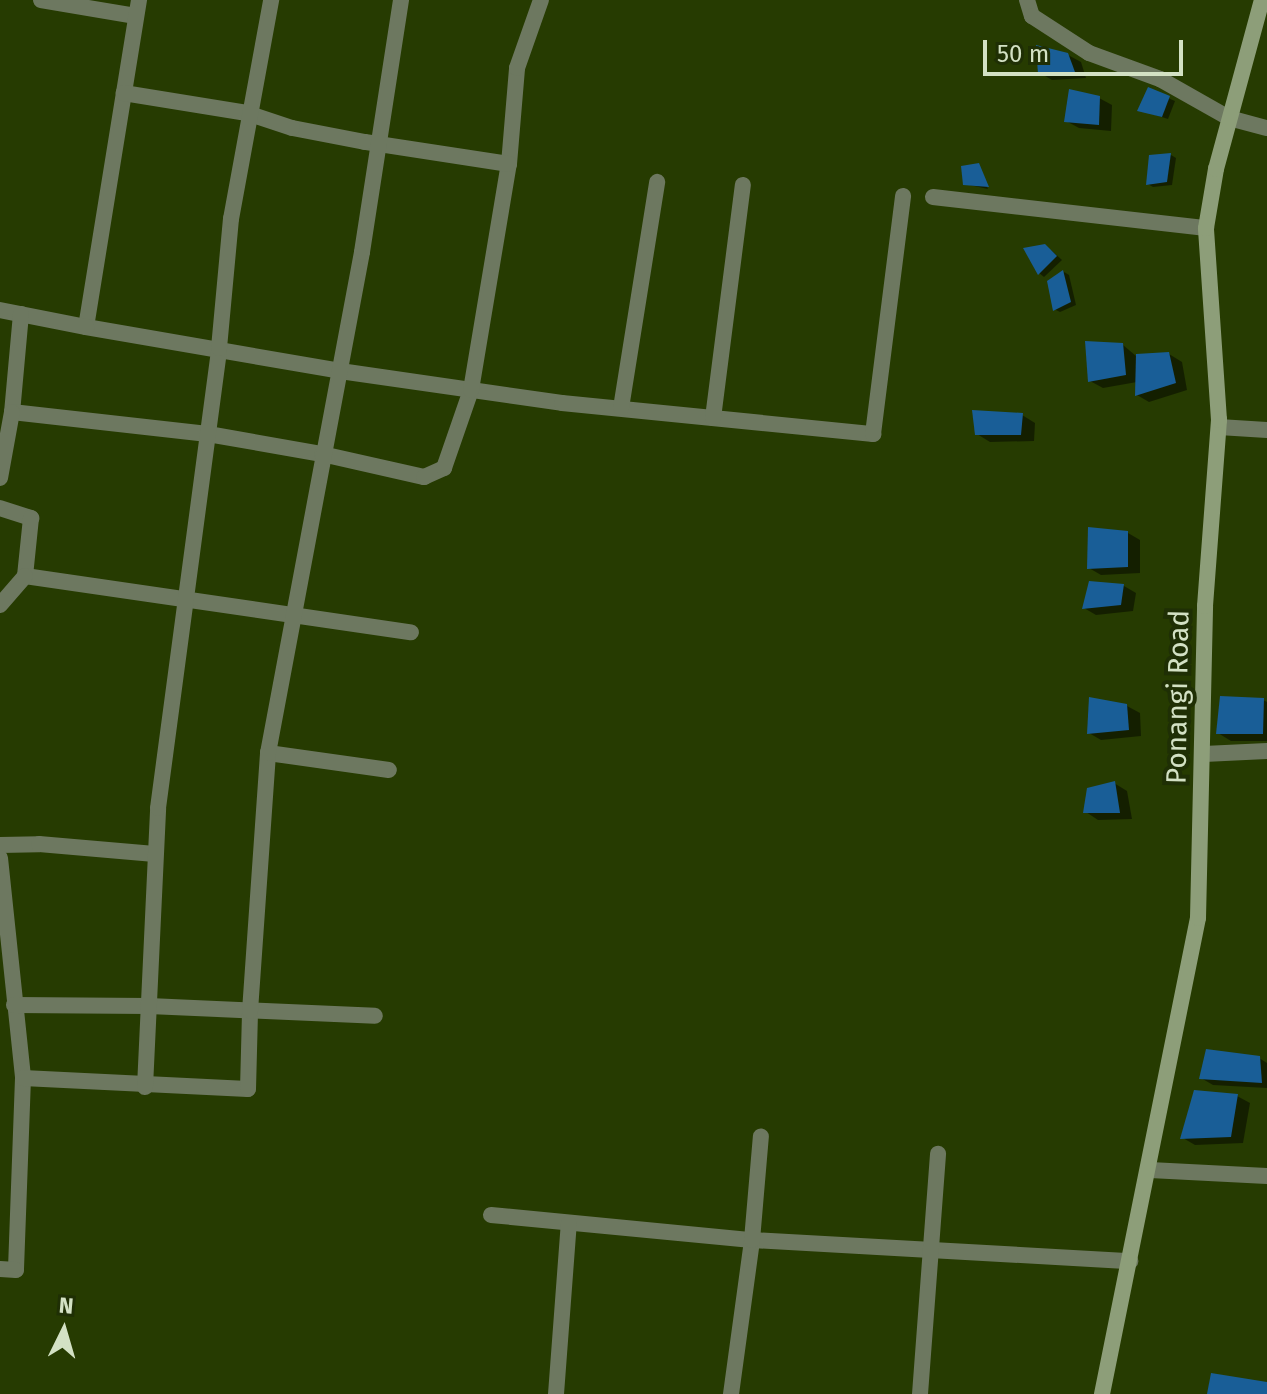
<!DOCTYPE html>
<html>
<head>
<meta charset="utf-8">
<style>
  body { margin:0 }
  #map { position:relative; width:1267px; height:1394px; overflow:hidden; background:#263b01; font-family:"Fira Sans",sans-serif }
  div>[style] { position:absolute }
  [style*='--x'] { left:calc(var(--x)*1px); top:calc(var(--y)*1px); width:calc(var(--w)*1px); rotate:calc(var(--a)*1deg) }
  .shadow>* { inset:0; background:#0007 }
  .building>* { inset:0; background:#195e97 }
  .street>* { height:16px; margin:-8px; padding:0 8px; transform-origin:8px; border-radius:8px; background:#6d7860 }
  .secondary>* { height:16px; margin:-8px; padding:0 8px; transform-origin:8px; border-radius:8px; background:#8d9e79 }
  span { translate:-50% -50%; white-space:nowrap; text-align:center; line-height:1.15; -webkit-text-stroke:8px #1f2f05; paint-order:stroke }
  .street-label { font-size:28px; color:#d3e1c4 }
  .north { position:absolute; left:24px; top:1290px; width:80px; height:80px; -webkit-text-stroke:6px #1f2f05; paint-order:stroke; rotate:5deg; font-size:22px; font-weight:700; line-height:32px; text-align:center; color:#d3e1c4 }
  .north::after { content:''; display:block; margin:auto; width:28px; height:36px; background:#d3e1c4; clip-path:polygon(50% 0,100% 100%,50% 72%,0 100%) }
  .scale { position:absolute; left:983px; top:40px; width:200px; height:36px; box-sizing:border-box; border:4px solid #d3e1c4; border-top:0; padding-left:10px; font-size:24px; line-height:28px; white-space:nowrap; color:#d3e1c4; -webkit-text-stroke:6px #1f2f05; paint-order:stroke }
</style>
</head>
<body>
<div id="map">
  <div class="shadow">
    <div style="clip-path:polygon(1068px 55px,1081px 62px,1086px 78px,1052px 80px,1040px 73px)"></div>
    <div style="clip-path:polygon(1149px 90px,1175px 101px,1168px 119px,1140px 110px)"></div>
    <div style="clip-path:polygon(1099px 98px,1112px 105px,1111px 131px,1079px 128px,1066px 121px)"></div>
    <div style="clip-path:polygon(1171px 155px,1176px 158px,1172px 185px,1153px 187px,1148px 184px,1151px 157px)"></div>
    <div style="clip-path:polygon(978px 166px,988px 189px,965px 184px)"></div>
    <div style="clip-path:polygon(1051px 250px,1062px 260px,1044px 277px,1039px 273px)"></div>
    <div style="clip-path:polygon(1064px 272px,1069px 275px,1076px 305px,1060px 312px,1054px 309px)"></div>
    <div style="clip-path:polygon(1123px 345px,1136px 356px,1169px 354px,1182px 362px,1187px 390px,1149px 402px,1137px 395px,1137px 382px,1103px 388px,1090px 381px)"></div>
    <div style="clip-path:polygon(1022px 415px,1035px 423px,1034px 441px,990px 442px,977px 434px)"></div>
    <div style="clip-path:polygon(1128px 533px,1140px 540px,1140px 573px,1101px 575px,1089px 568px)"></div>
    <div style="clip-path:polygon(1124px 586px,1136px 593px,1133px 611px,1096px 615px,1084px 608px)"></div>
    <div style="clip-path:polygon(1263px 700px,1267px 702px,1267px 741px,1231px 741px,1218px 733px)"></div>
    <div style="clip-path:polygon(1127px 706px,1140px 713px,1141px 736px,1101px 740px,1089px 733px)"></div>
    <div style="clip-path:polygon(1114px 783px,1127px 791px,1132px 819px,1098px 820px,1086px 812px)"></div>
    <div style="clip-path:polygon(1259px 1058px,1267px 1063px,1267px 1088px,1213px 1085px,1201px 1078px)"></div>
    <div style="clip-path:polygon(1237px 1096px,1250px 1103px,1243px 1143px,1195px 1145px,1183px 1138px)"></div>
  </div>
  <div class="building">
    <div style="clip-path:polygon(1036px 45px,1068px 53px,1075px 72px,1038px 74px)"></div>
    <div style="clip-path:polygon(1148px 87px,1170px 96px,1162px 117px,1137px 111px)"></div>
    <div style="clip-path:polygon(1069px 89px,1100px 96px,1099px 125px,1064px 122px)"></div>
    <div style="clip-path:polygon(1171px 153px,1167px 182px,1146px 185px,1149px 155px)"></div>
    <div style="clip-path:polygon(979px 163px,989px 187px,963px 185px,961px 166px)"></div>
    <div style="clip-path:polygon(1045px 244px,1057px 256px,1038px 275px,1023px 248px)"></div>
    <div style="clip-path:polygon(1063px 270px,1071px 302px,1053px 311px,1047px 281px)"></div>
    <div style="clip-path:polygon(1085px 341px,1123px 343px,1126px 375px,1088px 382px)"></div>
    <div style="clip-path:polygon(1169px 352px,1176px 383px,1135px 396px,1136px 354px)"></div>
    <div style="clip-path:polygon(972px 410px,1023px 413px,1021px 435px,975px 435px)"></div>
    <div style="clip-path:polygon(1088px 527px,1128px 531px,1128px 567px,1087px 569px)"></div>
    <div style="clip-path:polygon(1089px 581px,1124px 584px,1121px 605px,1082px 609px)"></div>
    <div style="clip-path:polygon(1220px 696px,1264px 698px,1263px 734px,1216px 734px)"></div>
    <div style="clip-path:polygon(1089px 697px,1127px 704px,1129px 730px,1087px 734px)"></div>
    <div style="clip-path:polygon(1115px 781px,1120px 813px,1083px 813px,1087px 788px)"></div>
    <div style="clip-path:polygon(1206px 1049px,1260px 1056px,1262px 1083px,1199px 1079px)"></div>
    <div style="clip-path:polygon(1194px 1090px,1238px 1094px,1231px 1137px,1180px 1139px)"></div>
    <div style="clip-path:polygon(1211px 1373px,1267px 1382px,1267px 1394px,1207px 1394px)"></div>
  </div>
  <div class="street">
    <div style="--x:41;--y:0;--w:96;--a:9.6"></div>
    <div style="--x:139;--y:0;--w:331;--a:99.2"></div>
    <div style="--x:86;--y:327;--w:258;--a:9.8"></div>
    <div style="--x:340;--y:371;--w:224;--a:8.2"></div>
    <div style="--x:562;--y:403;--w:313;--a:5.7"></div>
    <div style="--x:873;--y:434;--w:240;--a:-82.8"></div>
    <div style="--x:1027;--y:0;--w:17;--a:73"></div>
    <div style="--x:1032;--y:16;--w:68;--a:33"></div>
    <div style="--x:1089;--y:53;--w:76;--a:20.1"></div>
    <div style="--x:1160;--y:79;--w:79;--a:29.5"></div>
    <div style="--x:1229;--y:118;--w:39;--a:15"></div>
    <div style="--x:509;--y:164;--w:96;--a:-85.2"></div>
    <div style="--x:517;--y:68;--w:72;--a:-70.6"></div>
    <div style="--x:933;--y:197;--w:275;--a:6.5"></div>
    <div style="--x:0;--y:310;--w:88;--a:11.2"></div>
    <div style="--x:21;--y:314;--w:98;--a:95.2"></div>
    <div style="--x:12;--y:412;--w:197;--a:6.4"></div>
    <div style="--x:208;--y:434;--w:116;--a:10"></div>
    <div style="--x:322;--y:454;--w:105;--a:12.7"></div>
    <div style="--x:424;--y:477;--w:22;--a:-24"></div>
    <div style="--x:444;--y:468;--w:83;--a:-70.9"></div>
    <div style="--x:471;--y:390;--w:229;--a:-80.5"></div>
    <div style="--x:509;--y:164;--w:146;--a:-171.3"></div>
    <div style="--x:365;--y:142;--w:74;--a:-169.1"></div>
    <div style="--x:292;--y:128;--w:47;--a:-161.6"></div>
    <div style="--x:247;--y:113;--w:125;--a:-170.8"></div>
    <div style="--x:621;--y:408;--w:229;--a:-80.9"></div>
    <div style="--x:713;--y:418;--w:235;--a:-82.7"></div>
    <div style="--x:1219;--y:427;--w:48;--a:3.6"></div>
    <div style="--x:0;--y:478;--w:67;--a:-79.7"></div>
    <div style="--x:0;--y:508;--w:33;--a:18"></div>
    <div style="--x:31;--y:518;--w:58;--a:95.9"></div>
    <div style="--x:25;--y:576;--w:390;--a:8.3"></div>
    <div style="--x:0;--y:605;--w:38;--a:-49"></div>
    <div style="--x:268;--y:753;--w:122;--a:8"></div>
    <div style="--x:1204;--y:754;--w:63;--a:-2.7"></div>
    <div style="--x:0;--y:845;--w:39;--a:-1"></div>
    <div style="--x:39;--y:844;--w:116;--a:4.9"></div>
    <div style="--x:0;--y:858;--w:221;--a:84"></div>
    <div style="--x:23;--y:1078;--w:192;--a:92.1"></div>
    <div style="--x:16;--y:1270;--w:16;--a:-176"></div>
    <div style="--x:14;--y:1005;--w:135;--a:0.4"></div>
    <div style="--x:149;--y:1006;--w:226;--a:2.5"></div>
    <div style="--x:23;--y:1078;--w:225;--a:2.8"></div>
    <div style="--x:248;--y:1089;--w:78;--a:-88.5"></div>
    <div style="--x:250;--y:1011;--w:259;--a:-86"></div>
    <div style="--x:268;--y:753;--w:510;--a:-79.37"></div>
    <div style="--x:362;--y:252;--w:255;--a:-81.2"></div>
    <div style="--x:145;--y:1087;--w:279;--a:-87.3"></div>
    <div style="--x:158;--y:808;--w:464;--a:-82.4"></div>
    <div style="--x:219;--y:348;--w:130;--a:-84.7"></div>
    <div style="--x:231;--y:219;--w:223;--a:-79.6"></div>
    <div style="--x:1150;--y:1170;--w:117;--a:2.9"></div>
    <div style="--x:491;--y:1215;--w:262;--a:5.5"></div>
    <div style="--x:752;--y:1240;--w:379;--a:3.2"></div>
    <div style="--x:556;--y:1394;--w:171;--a:-85.7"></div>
    <div style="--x:731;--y:1394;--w:155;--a:-82.2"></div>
    <div style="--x:752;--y:1240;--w:104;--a:-85.1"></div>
    <div style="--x:920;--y:1394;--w:241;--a:-85.7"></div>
  </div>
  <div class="secondary">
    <div style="--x:1102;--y:1394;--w:486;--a:-78.6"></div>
    <div style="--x:1198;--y:918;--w:312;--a:-88.7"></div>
    <div style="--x:1205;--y:606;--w:187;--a:-85.7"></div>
    <div style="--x:1219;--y:420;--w:192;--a:-93.9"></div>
    <div style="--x:1206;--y:228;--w:60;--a:-80.4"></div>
    <div style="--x:1216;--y:169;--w:175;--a:-74.8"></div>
  </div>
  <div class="street-label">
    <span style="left:1178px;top:697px;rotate:-89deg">Ponangi Road</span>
  </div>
  <div class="north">N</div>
  <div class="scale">50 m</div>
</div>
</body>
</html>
